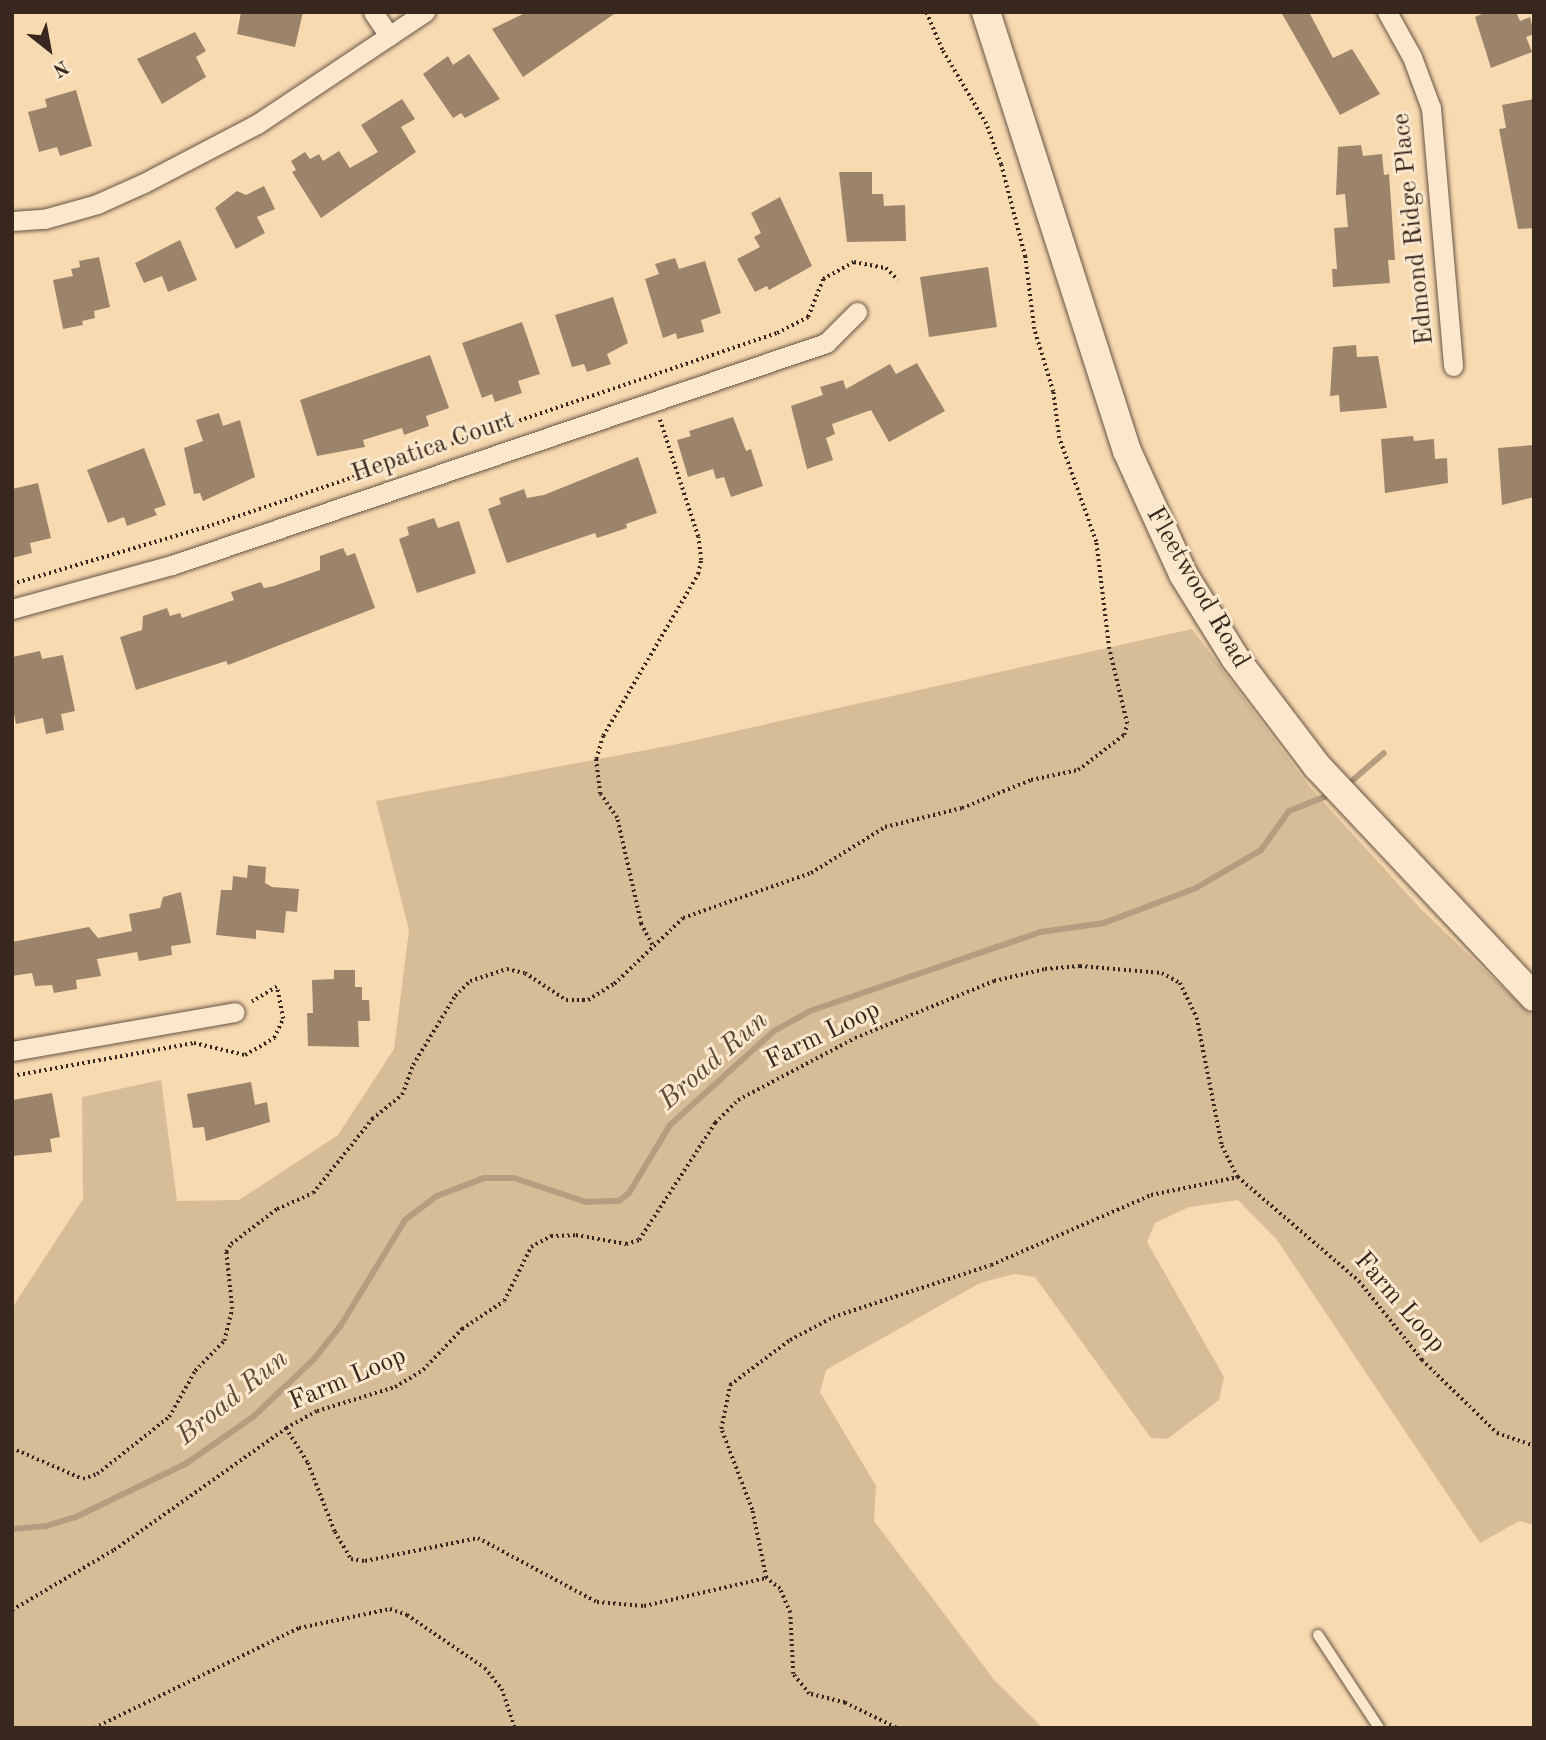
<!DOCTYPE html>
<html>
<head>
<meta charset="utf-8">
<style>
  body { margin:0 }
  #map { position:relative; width:1546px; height:1740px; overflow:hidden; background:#f8dab1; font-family:"Old Standard TT",serif }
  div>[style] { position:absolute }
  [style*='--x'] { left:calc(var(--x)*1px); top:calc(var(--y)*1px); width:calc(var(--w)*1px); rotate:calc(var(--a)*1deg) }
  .green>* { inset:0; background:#d7bc98 }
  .stream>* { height:6px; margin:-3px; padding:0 3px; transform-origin:3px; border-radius:3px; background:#b69d7f }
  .building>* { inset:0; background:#9b846a }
  .path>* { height:3.5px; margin-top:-1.75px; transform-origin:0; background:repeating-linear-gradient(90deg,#37271e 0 2px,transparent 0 5.5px) }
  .roads { filter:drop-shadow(0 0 2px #675443) drop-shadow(0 0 2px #675443) }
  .service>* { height:10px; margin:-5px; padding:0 5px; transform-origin:5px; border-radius:5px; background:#fae7cc }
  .minor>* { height:19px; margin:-9.5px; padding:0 9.5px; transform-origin:9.5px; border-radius:9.5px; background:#fae7cc }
  .secondary>* { height:28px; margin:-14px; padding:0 14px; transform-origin:14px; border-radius:14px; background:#fae7cc }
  span { translate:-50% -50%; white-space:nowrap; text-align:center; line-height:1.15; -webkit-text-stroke:6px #fae7cc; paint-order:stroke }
  .street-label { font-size:26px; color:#37271e }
  .water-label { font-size:28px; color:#5d4a3b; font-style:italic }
  .frame { position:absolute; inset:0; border:14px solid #37271e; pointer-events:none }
  .north { position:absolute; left:14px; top:14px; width:70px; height:70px; -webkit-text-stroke:5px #fae7cc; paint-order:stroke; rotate:149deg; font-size:19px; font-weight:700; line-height:28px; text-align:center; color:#37271e }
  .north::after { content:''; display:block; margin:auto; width:24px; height:32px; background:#37271e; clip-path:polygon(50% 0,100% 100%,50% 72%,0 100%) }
</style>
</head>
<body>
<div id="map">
  <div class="green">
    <div style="clip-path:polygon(1192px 629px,1308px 785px,1421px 909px,1534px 1018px,1534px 1525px,1519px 1521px,1480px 1543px,1277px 1240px,1238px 1200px,1189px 1207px,1155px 1223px,1147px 1242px,1224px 1377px,1219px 1400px,1167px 1439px,1151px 1438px,1035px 1277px,1014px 1274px,980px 1283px,826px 1370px,820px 1392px,876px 1486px,874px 1521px,995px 1681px,1043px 1728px,12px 1728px,12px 1308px,83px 1199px,82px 1097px,161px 1080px,177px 1201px,239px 1200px,338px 1135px,394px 1049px,409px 930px,376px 801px,673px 745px)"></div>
  </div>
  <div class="stream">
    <div style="--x:1346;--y:786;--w:50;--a:-41"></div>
    <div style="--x:12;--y:1529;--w:34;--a:-5"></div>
    <div style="--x:46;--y:1526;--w:31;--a:-17"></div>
    <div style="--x:76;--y:1517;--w:123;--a:-25.9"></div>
    <div style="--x:187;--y:1463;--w:82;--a:-35"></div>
    <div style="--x:254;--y:1416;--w:83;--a:-43.5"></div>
    <div style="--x:314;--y:1359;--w:43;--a:-51.5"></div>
    <div style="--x:341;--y:1325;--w:123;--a:-58.6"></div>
    <div style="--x:405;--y:1220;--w:40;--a:-37"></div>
    <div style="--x:437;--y:1196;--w:50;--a:-21"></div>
    <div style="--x:484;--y:1178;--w:30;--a:0"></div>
    <div style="--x:514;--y:1178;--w:76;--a:18.4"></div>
    <div style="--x:586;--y:1202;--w:33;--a:-2"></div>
    <div style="--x:619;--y:1201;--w:13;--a:-39"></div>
    <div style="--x:629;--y:1193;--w:79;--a:-58.9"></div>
    <div style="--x:670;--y:1125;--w:140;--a:-42.1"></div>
    <div style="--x:774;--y:1031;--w:41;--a:-29.1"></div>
    <div style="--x:810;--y:1011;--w:244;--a:-18.9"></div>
    <div style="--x:1041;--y:932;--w:64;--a:-8.1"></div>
    <div style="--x:1104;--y:923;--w:98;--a:-20.8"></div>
    <div style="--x:1196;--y:888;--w:75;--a:-30.3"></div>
    <div style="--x:1261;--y:850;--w:48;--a:-54.3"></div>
    <div style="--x:1289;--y:811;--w:48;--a:-21.8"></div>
  </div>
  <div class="building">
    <div style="clip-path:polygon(241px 12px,303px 12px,295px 47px,237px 34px)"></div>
    <div style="clip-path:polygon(527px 12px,617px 12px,523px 77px,492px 29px)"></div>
    <div style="clip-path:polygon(1281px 12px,1309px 12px,1333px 58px,1352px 49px,1380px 94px,1340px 115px)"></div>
    <div style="clip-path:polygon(1487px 12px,1516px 12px,1520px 21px,1530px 17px,1534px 34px,1526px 37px,1532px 52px,1491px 68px,1475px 17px)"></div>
    <div style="clip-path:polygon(195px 32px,206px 51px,196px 57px,206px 77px,162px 104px,137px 59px)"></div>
    <div style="clip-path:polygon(469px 54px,500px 99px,465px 118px,461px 113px,453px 118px,423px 74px,448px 56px,453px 65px)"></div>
    <div style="clip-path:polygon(76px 90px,92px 146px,60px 156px,57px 147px,39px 152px,28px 112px,47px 107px,45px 99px)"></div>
    <div style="clip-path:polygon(402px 99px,415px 119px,401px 127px,416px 152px,321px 218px,292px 172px,296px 170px,291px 161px,305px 152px,310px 159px,319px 154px,323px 161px,339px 151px,350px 168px,378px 152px,361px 125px)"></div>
    <div style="clip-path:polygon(1534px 99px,1534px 228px,1518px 229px,1499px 129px,1506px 128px,1502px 105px)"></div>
    <div style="clip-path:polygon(1361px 145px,1363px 156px,1382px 154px,1384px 175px,1389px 174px,1395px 260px,1388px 260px,1390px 283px,1333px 287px,1332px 269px,1337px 269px,1334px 228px,1348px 227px,1345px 194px,1336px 195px,1338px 147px)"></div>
    <div style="clip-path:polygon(839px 172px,872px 172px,872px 194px,883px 194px,884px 206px,905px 205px,906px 241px,847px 242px)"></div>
    <div style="clip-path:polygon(264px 186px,275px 209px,257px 217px,265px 233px,236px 249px,215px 208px,237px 191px,246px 195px)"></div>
    <div style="clip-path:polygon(780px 197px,812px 266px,769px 290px,767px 286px,755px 292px,737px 259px,760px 247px,754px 237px,761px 233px,751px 213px)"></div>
    <div style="clip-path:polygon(180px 240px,197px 280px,168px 292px,162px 276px,144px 283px,135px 263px)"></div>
    <div style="clip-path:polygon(99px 257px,110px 307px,94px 311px,95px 318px,82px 321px,83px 325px,63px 329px,53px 280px,73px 276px,71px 269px,80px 267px,79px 261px)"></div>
    <div style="clip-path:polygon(675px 258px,679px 269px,705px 261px,721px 313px,701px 320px,704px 332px,677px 339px,676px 333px,663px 338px,645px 279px,659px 274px,655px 264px)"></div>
    <div style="clip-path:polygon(988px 267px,997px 327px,929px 337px,920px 277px)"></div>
    <div style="clip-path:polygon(613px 297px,628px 343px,607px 354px,611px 364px,587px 372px,584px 364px,572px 367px,555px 315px)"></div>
    <div style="clip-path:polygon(522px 322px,540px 374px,518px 381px,522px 393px,495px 402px,492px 394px,482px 398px,462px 343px)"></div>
    <div style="clip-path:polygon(1356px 345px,1357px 357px,1378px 356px,1387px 408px,1340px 412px,1339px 395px,1330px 396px,1333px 347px)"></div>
    <div style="clip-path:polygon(430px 355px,449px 408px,426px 416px,429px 426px,404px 435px,402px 428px,363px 440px,365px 447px,317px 456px,300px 400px)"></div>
    <div style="clip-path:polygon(917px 363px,945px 411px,889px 442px,871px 410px,832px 424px,835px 434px,826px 438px,833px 460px,807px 469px,791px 406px,823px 395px,820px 387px,843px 380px,846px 389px,890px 364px,896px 374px)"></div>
    <div style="clip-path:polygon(219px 413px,223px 426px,240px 420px,255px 477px,203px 501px,200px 493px,194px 494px,184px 448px,203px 441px,196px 420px)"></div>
    <div style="clip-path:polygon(733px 417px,746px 451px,751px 449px,763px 486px,731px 497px,724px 477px,716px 479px,713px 469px,688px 477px,677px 440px,691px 436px,689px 431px)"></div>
    <div style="clip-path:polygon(1413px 436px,1414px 441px,1434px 439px,1435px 459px,1447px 458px,1448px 483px,1385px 493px,1381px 439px)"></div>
    <div style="clip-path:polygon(1534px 445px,1534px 497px,1502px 505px,1498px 448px)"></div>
    <div style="clip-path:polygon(144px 448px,166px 505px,154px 509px,157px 515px,127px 526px,124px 517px,108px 523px,87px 470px)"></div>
    <div style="clip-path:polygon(638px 457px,657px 513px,626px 524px,627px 528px,597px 538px,595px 533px,507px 563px,488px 509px,501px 504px,499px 498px,524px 489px,527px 498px,544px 495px)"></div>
    <div style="clip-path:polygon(38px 483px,51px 538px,30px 543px,32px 553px,12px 558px,12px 489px)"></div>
    <div style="clip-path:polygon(434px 518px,438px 528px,459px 521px,476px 573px,417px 593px,399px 539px,409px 535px,407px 527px)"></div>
    <div style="clip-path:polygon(343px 548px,347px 556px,355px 553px,375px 608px,228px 665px,226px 661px,136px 690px,120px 637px,142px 630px,143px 616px,167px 608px,170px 616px,180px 613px,182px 618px,234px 600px,231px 592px,261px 582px,264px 588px,274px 586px,320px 570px,320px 556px)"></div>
    <div style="clip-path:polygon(40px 651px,42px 659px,63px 655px,75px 711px,61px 714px,64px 730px,46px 734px,43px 718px,16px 724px,12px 704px,12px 657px)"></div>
    <div style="clip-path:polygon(248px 865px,266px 867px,265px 883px,272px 887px,299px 889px,297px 912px,286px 911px,284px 933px,256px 930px,256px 939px,216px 935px,221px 890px,232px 890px,233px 876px,247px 878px)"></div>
    <div style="clip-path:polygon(181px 892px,191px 943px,171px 946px,172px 955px,139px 961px,137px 952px,97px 959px,101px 976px,76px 980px,77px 989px,54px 993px,52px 985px,35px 986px,32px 973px,12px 976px,12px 942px,89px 927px,98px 938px,132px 931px,129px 914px,160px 908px,163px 897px)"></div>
    <div style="clip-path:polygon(334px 970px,355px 970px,355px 987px,362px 987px,362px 1000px,369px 1000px,370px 1021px,358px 1021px,359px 1047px,308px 1046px,307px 1013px,313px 1013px,312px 980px,334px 979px)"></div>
    <div style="clip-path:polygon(251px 1082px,255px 1105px,267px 1102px,270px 1122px,206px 1141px,204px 1127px,193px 1128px,187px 1094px)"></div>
    <div style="clip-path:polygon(52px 1093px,60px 1137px,50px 1139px,52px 1152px,12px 1156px,12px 1100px)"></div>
  </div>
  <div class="path">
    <div style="--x:12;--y:584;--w:209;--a:-16.4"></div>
    <div style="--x:212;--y:525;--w:597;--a:-18.77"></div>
    <div style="--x:777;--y:333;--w:35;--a:-27"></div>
    <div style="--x:808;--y:317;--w:41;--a:-68.5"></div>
    <div style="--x:823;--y:279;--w:35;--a:-29"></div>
    <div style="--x:854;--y:262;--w:33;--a:11"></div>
    <div style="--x:886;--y:268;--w:17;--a:45"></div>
    <div style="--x:652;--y:945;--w:24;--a:-118"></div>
    <div style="--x:641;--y:924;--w:109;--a:-102.8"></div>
    <div style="--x:617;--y:818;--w:29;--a:-125"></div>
    <div style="--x:600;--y:794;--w:35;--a:-97"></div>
    <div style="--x:596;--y:759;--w:24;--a:-73"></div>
    <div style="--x:603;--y:736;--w:188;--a:-59.6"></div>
    <div style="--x:698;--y:574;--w:14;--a:-78"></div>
    <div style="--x:701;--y:560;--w:23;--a:-97"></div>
    <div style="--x:698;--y:537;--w:125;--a:-108.1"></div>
    <div style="--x:12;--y:1076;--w:185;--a:-10.3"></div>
    <div style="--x:194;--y:1043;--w:52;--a:13.2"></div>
    <div style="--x:245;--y:1055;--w:34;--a:-30"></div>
    <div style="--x:274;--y:1038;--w:21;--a:-65"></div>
    <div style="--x:283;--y:1019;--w:33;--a:-101"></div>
    <div style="--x:277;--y:987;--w:29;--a:149"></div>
    <div style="--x:286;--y:1428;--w:41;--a:57.8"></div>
    <div style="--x:308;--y:1463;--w:74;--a:68.6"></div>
    <div style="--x:335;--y:1532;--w:31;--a:59"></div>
    <div style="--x:351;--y:1559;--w:14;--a:8"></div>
    <div style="--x:365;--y:1561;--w:115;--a:-11.5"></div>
    <div style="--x:478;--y:1538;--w:135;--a:28.3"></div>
    <div style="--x:597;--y:1602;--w:47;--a:4.9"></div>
    <div style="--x:644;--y:1606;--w:125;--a:-12.9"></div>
    <div style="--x:12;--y:1448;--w:77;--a:23.6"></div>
    <div style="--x:83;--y:1479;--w:15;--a:-20"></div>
    <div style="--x:97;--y:1474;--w:92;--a:-38.4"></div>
    <div style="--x:169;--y:1417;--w:53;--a:-60.5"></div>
    <div style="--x:195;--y:1371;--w:42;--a:-46"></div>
    <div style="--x:224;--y:1341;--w:33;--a:-76"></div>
    <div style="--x:232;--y:1309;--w:57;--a:-96"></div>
    <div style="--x:226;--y:1252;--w:9;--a:-58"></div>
    <div style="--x:231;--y:1244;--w:58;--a:-37.3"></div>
    <div style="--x:277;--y:1209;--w:39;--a:-24"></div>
    <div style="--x:313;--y:1193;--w:95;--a:-51.4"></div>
    <div style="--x:372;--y:1119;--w:38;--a:-39"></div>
    <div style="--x:402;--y:1095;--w:32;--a:-70"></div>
    <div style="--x:413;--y:1065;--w:81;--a:-58.7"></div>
    <div style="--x:455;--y:996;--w:21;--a:-45"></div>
    <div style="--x:470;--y:981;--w:39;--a:-18"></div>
    <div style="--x:507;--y:969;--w:18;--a:13"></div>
    <div style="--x:525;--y:973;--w:49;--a:33.4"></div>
    <div style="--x:566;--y:1000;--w:22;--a:0"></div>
    <div style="--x:588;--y:1000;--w:31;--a:-32"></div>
    <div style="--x:614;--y:984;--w:95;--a:-43.7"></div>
    <div style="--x:683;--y:918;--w:136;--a:-19.4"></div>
    <div style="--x:811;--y:873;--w:87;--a:-31.9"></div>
    <div style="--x:885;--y:827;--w:79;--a:-13.9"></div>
    <div style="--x:962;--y:808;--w:74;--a:-22.1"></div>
    <div style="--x:1031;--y:780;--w:48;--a:-12"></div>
    <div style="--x:1078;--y:770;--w:58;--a:-37.3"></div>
    <div style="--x:1124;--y:735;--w:11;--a:-75"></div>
    <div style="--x:1127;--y:724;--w:77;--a:-103.5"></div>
    <div style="--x:1109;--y:649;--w:108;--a:-96.9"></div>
    <div style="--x:1096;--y:542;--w:110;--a:-109.6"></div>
    <div style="--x:1059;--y:438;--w:46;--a:-97.4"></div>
    <div style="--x:1053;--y:392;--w:66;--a:-106.8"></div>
    <div style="--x:1034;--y:329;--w:73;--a:-97.1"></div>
    <div style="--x:1025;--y:257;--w:95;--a:-104.6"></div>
    <div style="--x:1001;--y:165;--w:44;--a:-110.1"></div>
    <div style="--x:986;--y:124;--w:86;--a:-120.7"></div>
    <div style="--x:942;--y:50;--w:41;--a:-112.8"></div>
    <div style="--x:12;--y:1610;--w:118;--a:-30.5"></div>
    <div style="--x:114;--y:1550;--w:211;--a:-35.3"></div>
    <div style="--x:286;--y:1428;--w:35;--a:-29"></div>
    <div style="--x:317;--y:1411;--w:82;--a:-17.1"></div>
    <div style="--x:395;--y:1387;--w:33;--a:-31"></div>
    <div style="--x:423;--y:1370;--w:57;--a:-46.4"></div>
    <div style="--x:462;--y:1329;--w:50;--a:-33.7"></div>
    <div style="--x:504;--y:1301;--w:60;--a:-63.4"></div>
    <div style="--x:531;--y:1247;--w:23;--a:-29"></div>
    <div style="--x:551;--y:1236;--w:25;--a:-2"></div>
    <div style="--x:576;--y:1235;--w:51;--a:10.2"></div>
    <div style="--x:626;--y:1244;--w:14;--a:-17"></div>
    <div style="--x:639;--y:1240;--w:140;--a:-57"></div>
    <div style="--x:715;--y:1123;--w:33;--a:-45"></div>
    <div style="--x:738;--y:1100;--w:132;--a:-27.9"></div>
    <div style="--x:855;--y:1038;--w:150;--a:-22.3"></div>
    <div style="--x:994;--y:981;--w:52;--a:-13.2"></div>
    <div style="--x:1045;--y:969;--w:35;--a:-5"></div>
    <div style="--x:1080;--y:966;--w:82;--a:4.9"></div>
    <div style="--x:1162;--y:973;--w:21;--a:29"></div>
    <div style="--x:1180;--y:983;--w:39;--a:64"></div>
    <div style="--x:1197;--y:1018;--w:130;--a:78.9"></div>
    <div style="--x:1222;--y:1146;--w:35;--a:63"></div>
    <div style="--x:1238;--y:1177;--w:160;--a:40.7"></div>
    <div style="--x:1359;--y:1281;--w:101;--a:51.4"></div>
    <div style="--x:1422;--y:1360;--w:105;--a:44.2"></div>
    <div style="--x:1497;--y:1433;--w:39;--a:19"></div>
    <div style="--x:94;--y:1728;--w:228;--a:-26"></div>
    <div style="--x:299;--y:1628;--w:93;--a:-11.8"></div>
    <div style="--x:390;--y:1609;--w:18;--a:19"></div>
    <div style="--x:407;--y:1615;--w:94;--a:34.2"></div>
    <div style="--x:485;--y:1668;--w:27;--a:51"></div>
    <div style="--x:502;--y:1689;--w:41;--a:71.6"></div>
    <div style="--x:896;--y:1728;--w:57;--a:-153.9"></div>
    <div style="--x:845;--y:1703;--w:37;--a:-166"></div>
    <div style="--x:809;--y:1694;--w:26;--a:-129"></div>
    <div style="--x:793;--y:1674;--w:61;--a:-92.8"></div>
    <div style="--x:790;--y:1613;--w:26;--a:-113"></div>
    <div style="--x:780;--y:1589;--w:18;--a:-142"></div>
    <div style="--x:766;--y:1578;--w:69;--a:-101.6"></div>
    <div style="--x:752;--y:1510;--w:87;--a:-110.9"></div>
    <div style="--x:721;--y:1429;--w:45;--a:-78.4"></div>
    <div style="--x:730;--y:1385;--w:75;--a:-36.9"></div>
    <div style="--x:790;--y:1340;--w:49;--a:-28.1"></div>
    <div style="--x:833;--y:1317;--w:166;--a:-18.2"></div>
    <div style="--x:991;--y:1265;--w:175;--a:-23.6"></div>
    <div style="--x:1151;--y:1195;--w:89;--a:-11.7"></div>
  </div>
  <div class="roads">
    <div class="service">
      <div style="--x:1318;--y:1635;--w:111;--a:56.7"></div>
    </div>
    <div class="minor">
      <div style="--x:373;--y:12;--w:29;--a:56"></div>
      <div style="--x:1387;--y:12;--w:51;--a:60.9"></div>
      <div style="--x:1412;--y:57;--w:54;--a:69.6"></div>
      <div style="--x:1431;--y:108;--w:259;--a:85.1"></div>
      <div style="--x:12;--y:221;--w:32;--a:-4"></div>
      <div style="--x:44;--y:219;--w:55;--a:-15.8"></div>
      <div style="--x:97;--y:204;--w:51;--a:-24.1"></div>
      <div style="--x:144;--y:183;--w:127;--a:-27.6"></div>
      <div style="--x:257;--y:124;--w:202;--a:-33.7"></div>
      <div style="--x:12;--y:609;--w:166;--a:-15.4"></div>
      <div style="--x:172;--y:565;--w:691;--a:-18.75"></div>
      <div style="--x:826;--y:343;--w:44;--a:-45"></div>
      <div style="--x:12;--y:1051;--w:226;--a:-9.9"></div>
    </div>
    <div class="secondary">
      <div style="--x:986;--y:12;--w:461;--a:72.2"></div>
      <div style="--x:1127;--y:451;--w:135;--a:65.5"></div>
      <div style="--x:1183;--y:574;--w:99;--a:58.2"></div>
      <div style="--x:1235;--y:658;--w:136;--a:52.8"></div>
      <div style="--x:1317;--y:766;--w:317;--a:46.8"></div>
    </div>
  </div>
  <div class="street-label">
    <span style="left:1414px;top:229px;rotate:-96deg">Edmond Ridge Place</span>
    <span style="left:433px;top:448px;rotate:-19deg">Hepatica Court</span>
    <span style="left:1197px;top:588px;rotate:60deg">Fleetwood Road</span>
    <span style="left:823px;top:1036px;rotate:-26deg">Farm Loop</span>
    <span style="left:1399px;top:1303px;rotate:49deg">Farm Loop</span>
    <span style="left:348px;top:1380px;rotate:-23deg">Farm Loop</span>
  </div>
  <div class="water-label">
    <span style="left:714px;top:1061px;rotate:-41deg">Broad Run</span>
    <span style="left:233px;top:1398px;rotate:-39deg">Broad Run</span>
  </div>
  <div class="frame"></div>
  <div class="north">N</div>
</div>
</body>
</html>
